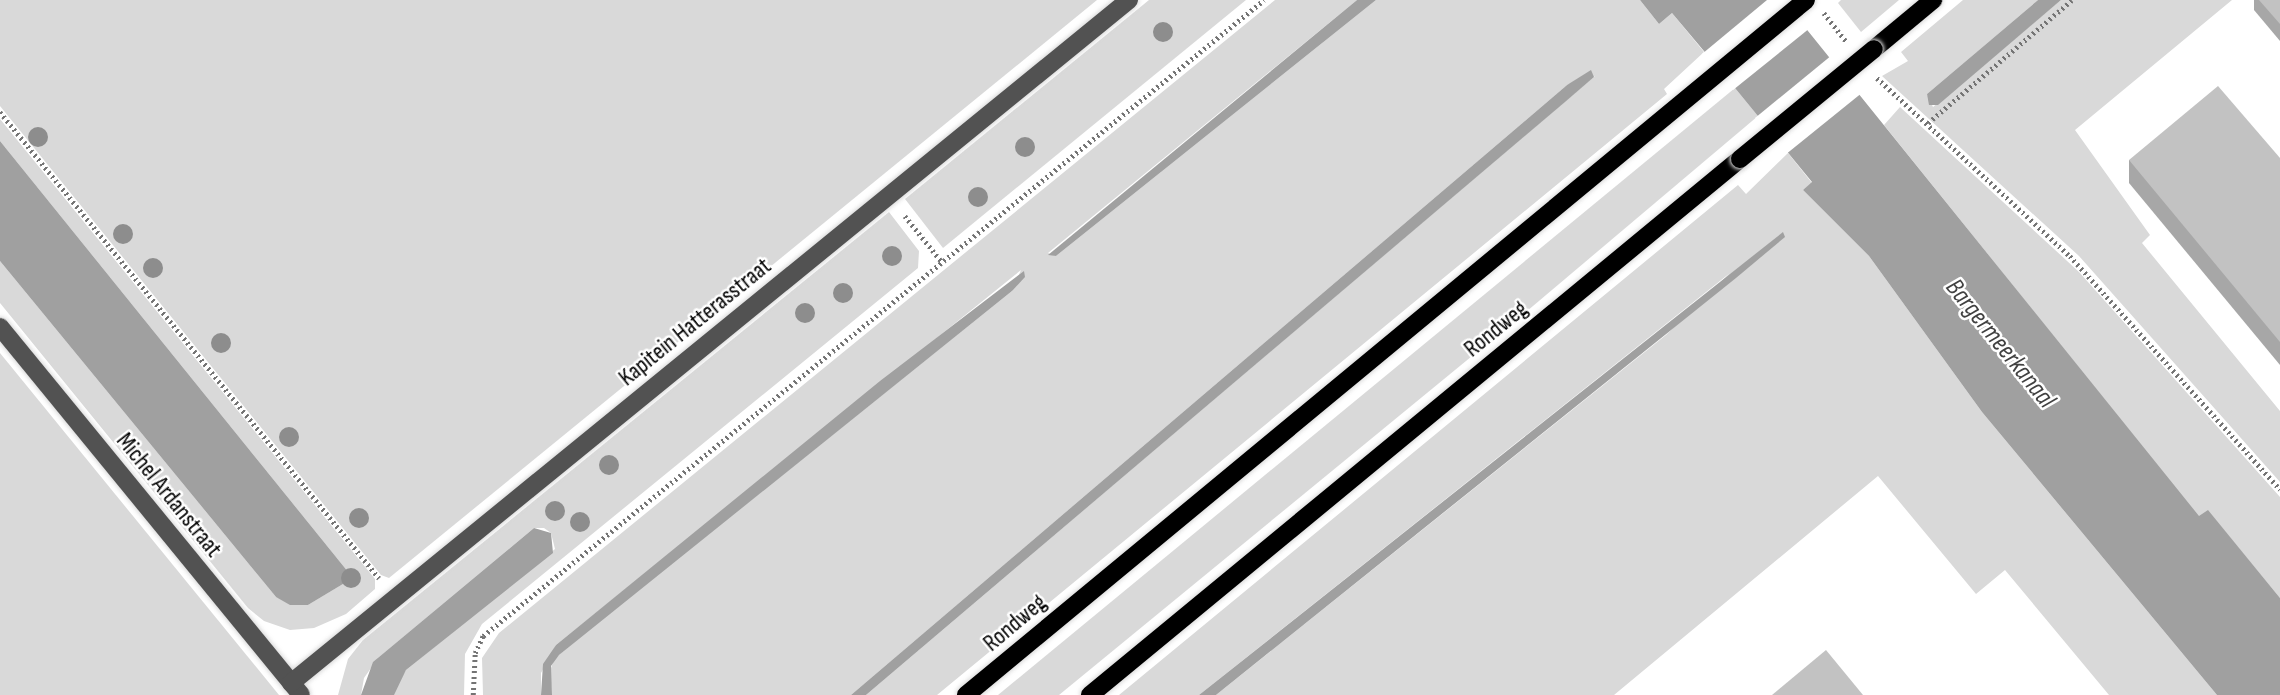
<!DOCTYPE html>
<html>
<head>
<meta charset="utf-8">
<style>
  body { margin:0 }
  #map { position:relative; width:2280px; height:695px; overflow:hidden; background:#fff; font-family:"Sofia Sans Condensed",sans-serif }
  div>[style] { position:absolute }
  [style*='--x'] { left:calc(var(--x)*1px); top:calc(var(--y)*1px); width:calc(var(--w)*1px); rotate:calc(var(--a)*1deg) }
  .green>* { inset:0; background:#d9d9d9 }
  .water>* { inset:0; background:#a0a0a0 }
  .pier>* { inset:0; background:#fff }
  .path>* { height:4.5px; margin-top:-2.25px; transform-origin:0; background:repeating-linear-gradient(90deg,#747474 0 2px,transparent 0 5.5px) }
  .roads { filter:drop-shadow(0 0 2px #dbdbdb) drop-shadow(0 0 2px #dbdbdb) }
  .minor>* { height:18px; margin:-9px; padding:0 9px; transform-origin:9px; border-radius:9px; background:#525252 }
  .major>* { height:18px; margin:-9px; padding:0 9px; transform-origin:9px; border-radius:9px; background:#000 }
  .bridges { filter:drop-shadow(0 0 2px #dbdbdb) drop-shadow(0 0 2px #dbdbdb) }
  .major-bridge>* { height:18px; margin:-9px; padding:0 9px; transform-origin:9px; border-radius:9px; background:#000 }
  .trees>* { width:20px; height:20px; margin:-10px; border-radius:50%; background:#8d8d8d }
  .wall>* { inset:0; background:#a7a7a7 }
  .building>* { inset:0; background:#c2c2c2 }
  span { translate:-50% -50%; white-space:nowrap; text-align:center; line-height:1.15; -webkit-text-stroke:5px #fff; paint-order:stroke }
  .street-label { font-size:24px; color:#000 }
  .water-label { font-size:26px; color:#414141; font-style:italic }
</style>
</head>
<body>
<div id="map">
  <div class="green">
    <div style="clip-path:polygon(0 0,1097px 0,389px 578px,381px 575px,0 106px)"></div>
    <div style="clip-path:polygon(1149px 0,1246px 0,943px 248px,905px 199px)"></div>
    <div style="clip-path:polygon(1275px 0,1357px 0,1048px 253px,1056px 256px,1376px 0,1640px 0,1659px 24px,1672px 13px,1704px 52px,1664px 89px,1667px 94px,937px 695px,866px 695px,1595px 76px,1567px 85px,851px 695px,552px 695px,550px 671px,554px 659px,585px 633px,1012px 291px,1021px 270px,556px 645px,541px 673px,541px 695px,483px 695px,482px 658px,499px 633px)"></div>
    <div style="clip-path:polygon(1841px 0,1899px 0,1861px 32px,1838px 3px)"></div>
    <div style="clip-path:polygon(1963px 0,2038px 0,1927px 94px,1933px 107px,2061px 0,2232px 0,2075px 130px,2150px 235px,2142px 243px,2280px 411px,2280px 482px,2079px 256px,1882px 76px,1908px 61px,1901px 52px)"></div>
    <div style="clip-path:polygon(1735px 88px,1758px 116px,1533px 306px,1059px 695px,998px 695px)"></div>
    <div style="clip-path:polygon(1900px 107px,2079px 272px,2280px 497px,2280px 598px,2208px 511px,2199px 517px,1884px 125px)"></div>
    <div style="clip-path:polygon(0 119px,375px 579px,375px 589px,346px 614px,314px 628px,290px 630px,264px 621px,248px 608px,0 303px,0 261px,276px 597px,308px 605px,353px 578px,0 141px)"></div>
    <div style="clip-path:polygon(1788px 153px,1812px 183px,1803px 190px,1869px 256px,1982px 412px,2217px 695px,2109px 695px,2005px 570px,1976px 594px,1878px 476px,1614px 695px,1216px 695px,1666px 335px,1730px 273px,1199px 695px,1119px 695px,1738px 185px,1746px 194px)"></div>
    <div style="clip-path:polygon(889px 212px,919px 251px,918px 268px,482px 624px,465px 654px,464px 695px,394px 695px,394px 691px,406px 670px,555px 549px,551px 533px,544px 528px,534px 528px,378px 658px,364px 678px,361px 695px,338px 695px,348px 659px,363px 640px)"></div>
    <div style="clip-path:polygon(0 353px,279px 695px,0 695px)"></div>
  </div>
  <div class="water">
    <div style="clip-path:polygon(1357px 0,1376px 0,1056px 256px,1048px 255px)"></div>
    <div style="clip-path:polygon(1640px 0,1783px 0,2199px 516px,2208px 510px,2280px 598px,2280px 695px,2217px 695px,1982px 412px,1869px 256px,1803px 190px,1812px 182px,1735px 88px,1672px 13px,1659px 24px)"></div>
    <div style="clip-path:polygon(2038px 0,2061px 0,1938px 105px,1929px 105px,1927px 94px)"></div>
    <div style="clip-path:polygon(1591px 70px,1594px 77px,1565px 102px,866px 695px,851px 695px,1567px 85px)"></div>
    <div style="clip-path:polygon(0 141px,353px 578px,308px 605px,290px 605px,276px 597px,0 261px)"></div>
    <div style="clip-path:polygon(1783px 232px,1785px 237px,1736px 278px,1216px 695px,1199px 695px)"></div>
    <div style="clip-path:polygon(1024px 271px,1025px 277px,1012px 291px,559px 655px,551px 666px,552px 695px,541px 695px,543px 664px,556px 645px,880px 381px)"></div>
    <div style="clip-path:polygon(534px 528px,551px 533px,553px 553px,406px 670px,394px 695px,361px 695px,373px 662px)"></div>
  </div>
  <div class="pier">
    <div style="clip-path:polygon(1767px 0,1787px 0,1810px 28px,1733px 90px,1702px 54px)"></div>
    <div style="clip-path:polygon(1832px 55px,1863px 92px,1785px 155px,1755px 118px)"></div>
  </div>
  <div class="path">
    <div style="--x:1824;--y:13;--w:37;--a:52"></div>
    <div style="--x:1877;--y:78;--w:263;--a:42.7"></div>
    <div style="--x:2070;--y:256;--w:314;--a:48"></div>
    <div style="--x:0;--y:112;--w:601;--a:50.88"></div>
    <div style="--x:1928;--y:123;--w:189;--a:-40.5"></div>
    <div style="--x:905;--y:216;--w:59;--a:51.2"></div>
    <div style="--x:473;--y:695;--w:42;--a:-87.3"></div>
    <div style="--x:475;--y:653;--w:19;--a:-65"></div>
    <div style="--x:483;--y:636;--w:1007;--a:-39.16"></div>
  </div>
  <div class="roads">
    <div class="minor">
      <div style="--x:0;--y:327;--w:475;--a:50.7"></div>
      <div style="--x:291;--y:683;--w:1081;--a:-39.18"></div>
    </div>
    <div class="major">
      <div style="--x:1874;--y:49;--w:77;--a:-39.7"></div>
      <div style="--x:966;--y:695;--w:1090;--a:-39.6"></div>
      <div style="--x:1090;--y:695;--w:842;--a:-39.51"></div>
    </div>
  </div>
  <div class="bridges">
    <div class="major-bridge">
      <div style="--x:1740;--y:159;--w:173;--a:-39.4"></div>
    </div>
  </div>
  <div class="trees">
    <div style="left:1163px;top:32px"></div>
    <div style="left:38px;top:137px"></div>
    <div style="left:1025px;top:147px"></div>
    <div style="left:978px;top:197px"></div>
    <div style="left:123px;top:234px"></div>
    <div style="left:892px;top:256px"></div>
    <div style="left:153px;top:268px"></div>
    <div style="left:843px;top:293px"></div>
    <div style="left:805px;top:313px"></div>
    <div style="left:221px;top:343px"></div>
    <div style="left:289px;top:437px"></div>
    <div style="left:609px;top:465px"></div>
    <div style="left:555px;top:511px"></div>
    <div style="left:359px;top:518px"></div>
    <div style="left:580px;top:522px"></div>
    <div style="left:351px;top:578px"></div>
  </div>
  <div class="wall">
    <div style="clip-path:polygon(2254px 0,2280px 0,2280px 41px,2254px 10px)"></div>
    <div style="clip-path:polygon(2280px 158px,2280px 365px,2129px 183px,2129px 160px)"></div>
  </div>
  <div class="building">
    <div style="clip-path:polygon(2259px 0,2280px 0,2280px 24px)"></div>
    <div style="clip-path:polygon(2218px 86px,2280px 158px,2280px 342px,2129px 160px)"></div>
    <div style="clip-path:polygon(1826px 650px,1863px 695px,1772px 695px)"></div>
  </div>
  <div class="street-label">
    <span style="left:695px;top:322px;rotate:-39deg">Kapitein Hatterasstraat</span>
    <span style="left:1496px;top:329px;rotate:-39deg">Rondweg</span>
    <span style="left:169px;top:495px;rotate:51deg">Michel Ardanstraat</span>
    <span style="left:1015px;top:623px;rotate:-40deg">Rondweg</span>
  </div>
  <div class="water-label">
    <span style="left:2000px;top:344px;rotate:51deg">Bargermeerkanaal</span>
  </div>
</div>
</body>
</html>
